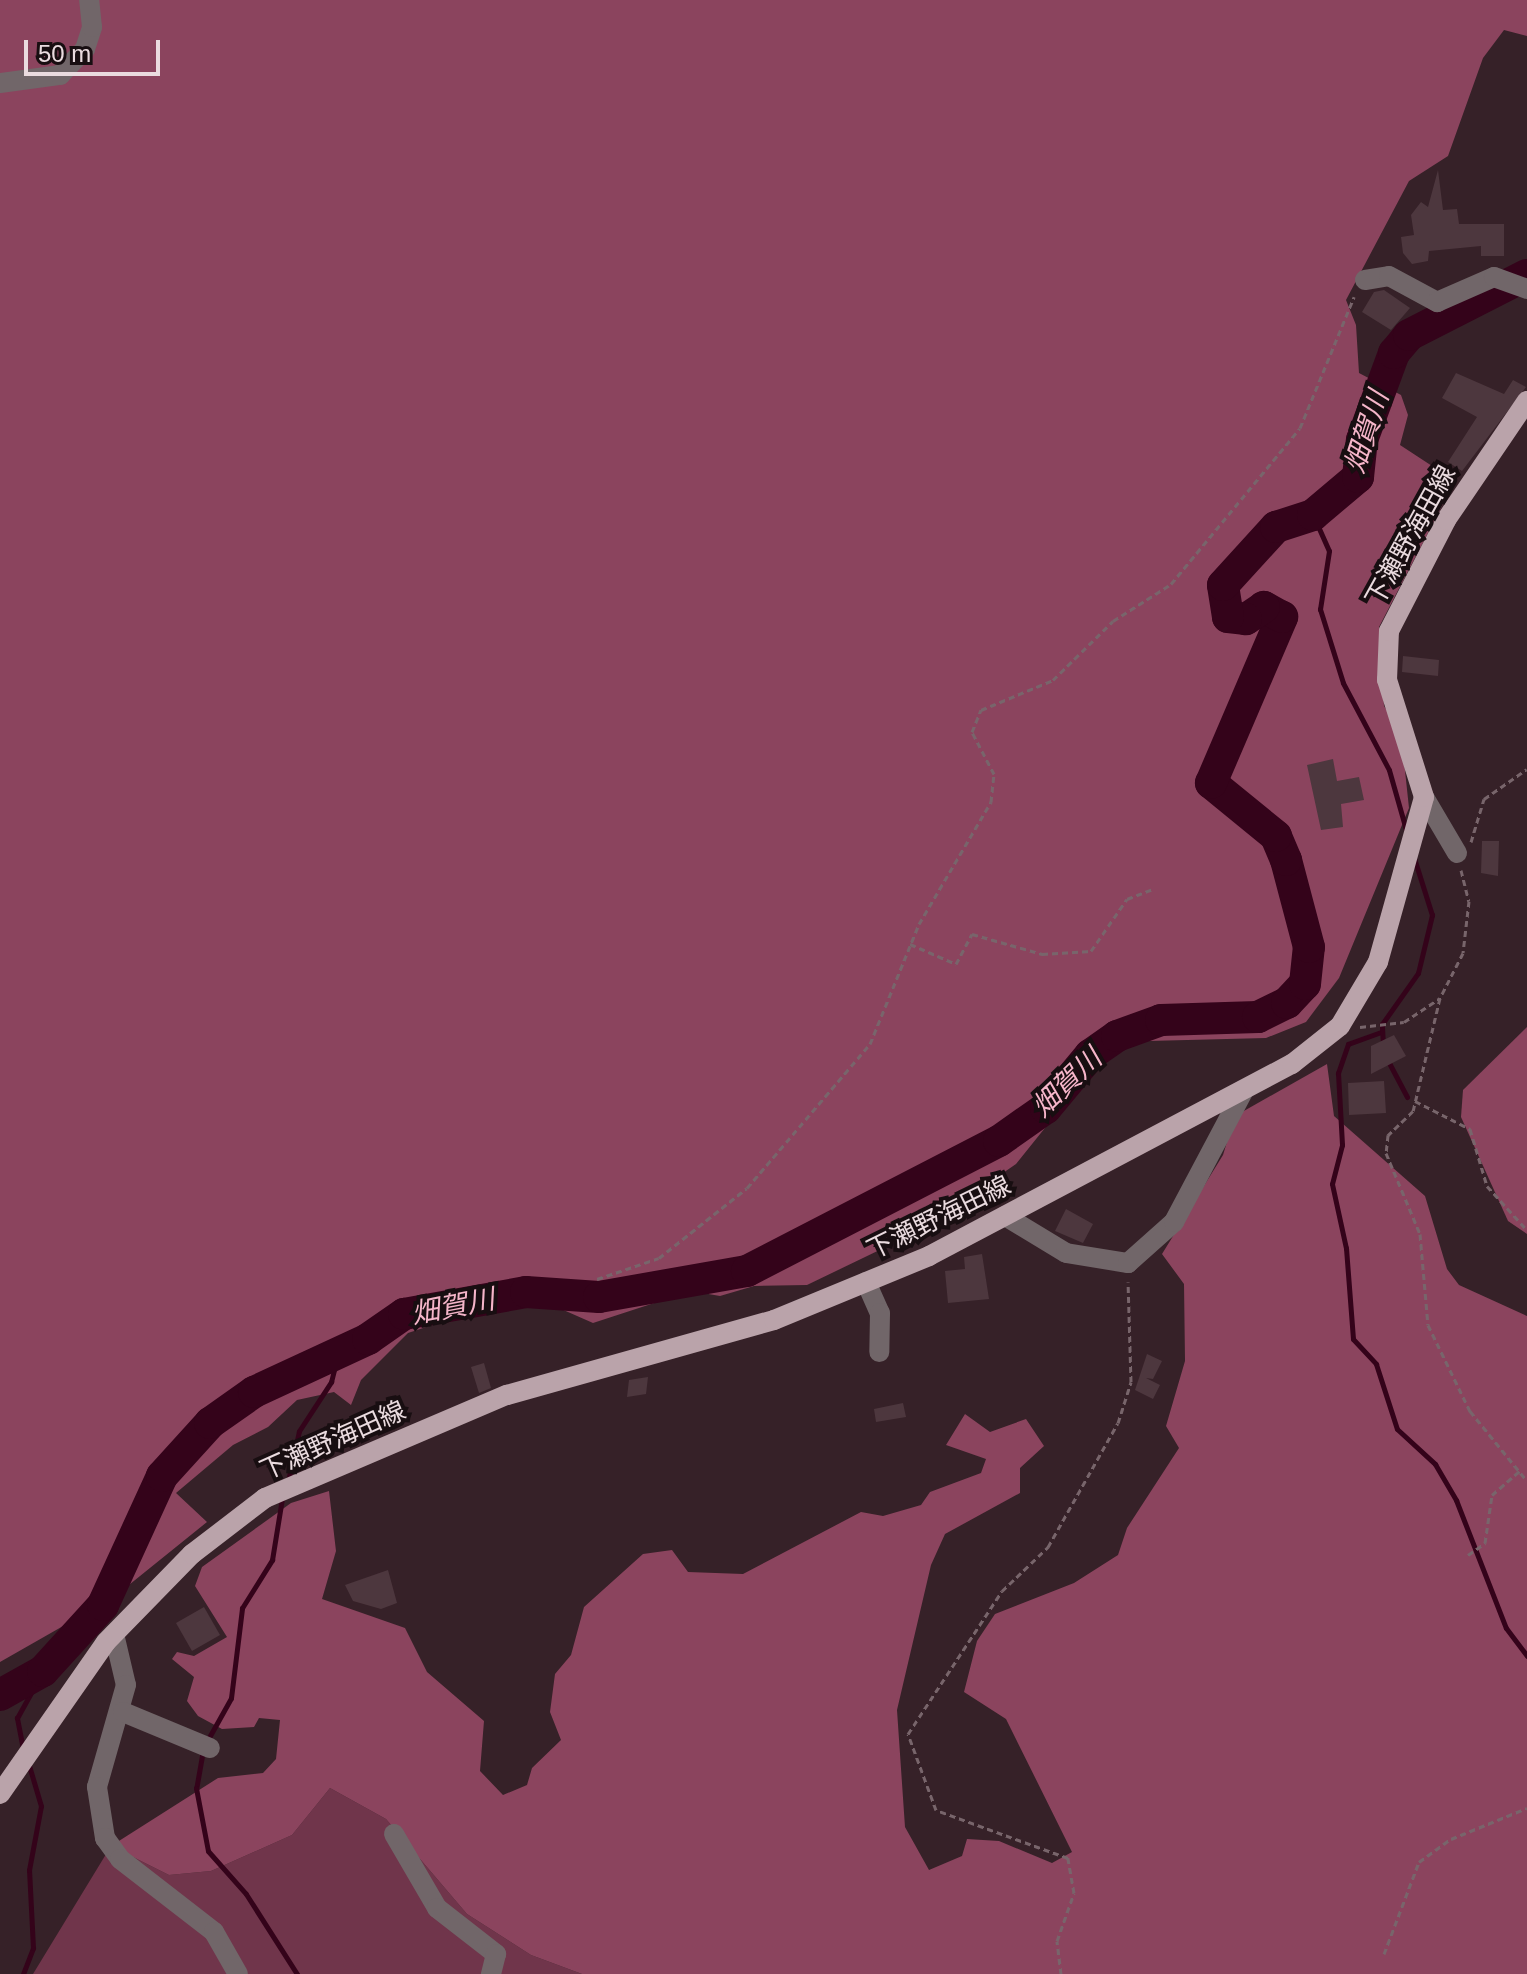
<!DOCTYPE html>
<html>
<head>
<meta charset="utf-8">
<style>
  body { margin:0 }
  #map { position:relative; width:1527px; height:1974px; overflow:hidden; background:#362128; font-family:Arial,"Noto Sans JP",sans-serif }
  div>[style] { position:absolute }
  [style*='--x'] { left:calc(var(--x)*1px); top:calc(var(--y)*1px); width:calc(var(--w)*1px); rotate:calc(var(--a)*1deg) }
  .green>* { inset:0; background:#70354b }
  .forest>* { inset:0; background:#8b445e }
  .stream>* { height:5px; margin:-2.5px; padding:0 2.5px; transform-origin:2.5px; border-radius:2.5px; background:#34031a }
  .river>* { height:32px; margin:-16px; padding:0 16px; transform-origin:16px; border-radius:16px; background:#34031a }
  .building>* { inset:0; background:#4d373e }
  .path>* { height:3px; margin-top:-1.5px; transform-origin:0; background:repeating-linear-gradient(90deg,#78656b 0 6px,transparent 0 10px) }
  .minor>* { height:20px; margin:-10px; padding:0 10px; transform-origin:10px; border-radius:10px; background:#716669 }
  .major>* { height:20px; margin:-10px; padding:0 10px; transform-origin:10px; border-radius:10px; background:#baa3aa }
  span { translate:-50% -50%; white-space:nowrap; text-align:center; line-height:1.15; -webkit-text-stroke:8px #180e11; paint-order:stroke }
  .street-label { font-size:26px; color:#eadbdf }
  .water-label { font-size:28px; color:#f5b5c9; font-style:italic }
  .scale { position:absolute; left:24px; top:40px; width:136px; height:36px; box-sizing:border-box; border:4px solid #eadbdf; border-top:0; padding-left:10px; font-size:24px; line-height:28px; white-space:nowrap; color:#eadbdf; -webkit-text-stroke:6px #180e11; paint-order:stroke }
</style>
</head>
<body>
<div id="map">
  <div class="green">
    <div style="clip-path:polygon(330px 1788px,386px 1819px,467px 1914px,531px 1955px,582px 1974px,33px 1974px,111px 1846px,169px 1875px,211px 1871px,292px 1835px)"></div>
  </div>
  <div class="forest">
    <div style="clip-path:polygon(0 0,1527px 0,1527px 36px,1504px 30px,1483px 58px,1448px 156px,1409px 181px,1346px 300px,1356px 325px,1359px 373px,1401px 395px,1408px 415px,1400px 445px,1455px 481px,1379px 627px,1384px 706px,1401px 733px,1409px 808px,1339px 978px,1306px 1022px,1266px 1038px,1148px 1041px,1106px 1052px,1016px 1164px,919px 1231px,807px 1285px,754px 1286px,720px 1296px,691px 1291px,593px 1323px,543px 1301px,496px 1304px,408px 1333px,361px 1380px,351px 1405px,334px 1392px,297px 1400px,268px 1427px,233px 1445px,176px 1493px,207px 1522px,114px 1597px,0 1662px)"></div>
    <div style="clip-path:polygon(1527px 1027px,1527px 1234px,1508px 1221px,1461px 1117px,1463px 1090px)"></div>
    <div style="clip-path:polygon(1327px 1064px,1334px 1116px,1425px 1196px,1447px 1269px,1459px 1285px,1527px 1316px,1527px 1974px,582px 1974px,531px 1955px,467px 1914px,386px 1819px,330px 1788px,292px 1835px,211px 1871px,169px 1875px,111px 1846px,218px 1778px,263px 1773px,276px 1759px,280px 1720px,259px 1718px,254px 1727px,222px 1729px,198px 1716px,187px 1701px,194px 1677px,172px 1659px,177px 1652px,194px 1656px,227px 1637px,195px 1586px,202px 1567px,291px 1503px,329px 1491px,336px 1551px,322px 1599px,405px 1628px,427px 1672px,484px 1721px,480px 1771px,503px 1795px,527px 1785px,532px 1768px,561px 1740px,550px 1712px,555px 1674px,571px 1655px,584px 1607px,643px 1554px,672px 1550px,688px 1572px,743px 1574px,861px 1512px,883px 1516px,921px 1505px,930px 1492px,981px 1473px,986px 1459px,946px 1445px,965px 1414px,990px 1432px,1026px 1419px,1044px 1446px,1020px 1468px,1020px 1493px,945px 1534px,931px 1565px,897px 1710px,905px 1827px,929px 1870px,962px 1856px,967px 1839px,999px 1841px,1052px 1863px,1072px 1852px,1006px 1719px,964px 1692px,977px 1641px,995px 1614px,1074px 1583px,1118px 1555px,1127px 1528px,1179px 1448px,1166px 1426px,1185px 1361px,1184px 1284px,1162px 1254px,1223px 1155px,1235px 1116px)"></div>
  </div>
  <div class="stream">
    <div style="--x:1313;--y:515;--w:39;--a:66"></div>
    <div style="--x:1329;--y:551;--w:59;--a:98.8"></div>
    <div style="--x:1320;--y:609;--w:77;--a:72.7"></div>
    <div style="--x:1343;--y:683;--w:98;--a:62.1"></div>
    <div style="--x:1389;--y:770;--w:66;--a:74.1"></div>
    <div style="--x:1381;--y:1032;--w:35;--a:160"></div>
    <div style="--x:1348;--y:1044;--w:31;--a:109"></div>
    <div style="--x:1338;--y:1073;--w:72;--a:86.8"></div>
    <div style="--x:1342;--y:1145;--w:40;--a:104.4"></div>
    <div style="--x:1332;--y:1184;--w:66;--a:77.7"></div>
    <div style="--x:1346;--y:1248;--w:91;--a:85.6"></div>
    <div style="--x:1353;--y:1339;--w:34;--a:47"></div>
    <div style="--x:1376;--y:1364;--w:68;--a:72.1"></div>
    <div style="--x:1397;--y:1429;--w:52;--a:42.6"></div>
    <div style="--x:1435;--y:1464;--w:42;--a:59.7"></div>
    <div style="--x:1456;--y:1500;--w:137;--a:68.7"></div>
    <div style="--x:1506;--y:1628;--w:35;--a:53"></div>
    <div style="--x:1383;--y:1046;--w:22;--a:-93"></div>
    <div style="--x:1382;--y:1024;--w:62;--a:-54.8"></div>
    <div style="--x:1418;--y:973;--w:60;--a:-76.4"></div>
    <div style="--x:1432;--y:915;--w:60;--a:-107.5"></div>
    <div style="--x:1387;--y:1059;--w:43;--a:62.2"></div>
    <div style="--x:288;--y:1481;--w:51;--a:-77.6"></div>
    <div style="--x:299;--y:1431;--w:59;--a:-56.9"></div>
    <div style="--x:331;--y:1382;--w:29;--a:-76"></div>
    <div style="--x:207;--y:1741;--w:49;--a:-60.8"></div>
    <div style="--x:231;--y:1698;--w:91;--a:-83"></div>
    <div style="--x:242;--y:1608;--w:57;--a:-58"></div>
    <div style="--x:272;--y:1560;--w:63;--a:-80.8"></div>
    <div style="--x:23;--y:1749;--w:32;--a:-101"></div>
    <div style="--x:17;--y:1718;--w:54;--a:-61"></div>
    <div style="--x:203;--y:1750;--w:39;--a:100"></div>
    <div style="--x:196;--y:1788;--w:64;--a:79.2"></div>
    <div style="--x:208;--y:1851;--w:57;--a:48.5"></div>
    <div style="--x:246;--y:1894;--w:95;--a:57.5"></div>
    <div style="--x:23;--y:1974;--w:28;--a:-69"></div>
    <div style="--x:33;--y:1948;--w:78;--a:-92.9"></div>
    <div style="--x:29;--y:1870;--w:65;--a:-79.4"></div>
    <div style="--x:41;--y:1806;--w:46;--a:-106.5"></div>
  </div>
  <div class="river">
    <div style="--x:0;--y:1695;--w:49;--a:-29.2"></div>
    <div style="--x:43;--y:1671;--w:89;--a:-47.7"></div>
    <div style="--x:103;--y:1605;--w:142;--a:-65.4"></div>
    <div style="--x:162;--y:1476;--w:72;--a:-47.8"></div>
    <div style="--x:210;--y:1423;--w:54;--a:-35.2"></div>
    <div style="--x:254;--y:1392;--w:126;--a:-24.9"></div>
    <div style="--x:368;--y:1339;--w:44;--a:-34.8"></div>
    <div style="--x:404;--y:1314;--w:124;--a:-10.2"></div>
    <div style="--x:526;--y:1292;--w:73;--a:3.9"></div>
    <div style="--x:599;--y:1297;--w:150;--a:-10"></div>
    <div style="--x:747;--y:1271;--w:284;--a:-27.3"></div>
    <div style="--x:999;--y:1141;--w:57;--a:-35.1"></div>
    <div style="--x:1046;--y:1108;--w:69;--a:-50.3"></div>
    <div style="--x:1090;--y:1055;--w:33;--a:-35"></div>
    <div style="--x:1117;--y:1036;--w:47;--a:-20"></div>
    <div style="--x:1161;--y:1020;--w:97;--a:-1.8"></div>
    <div style="--x:1258;--y:1017;--w:32;--a:-26"></div>
    <div style="--x:1287;--y:1003;--w:26;--a:-47"></div>
    <div style="--x:1305;--y:984;--w:37;--a:-84"></div>
    <div style="--x:1309;--y:947;--w:90;--a:-104.8"></div>
    <div style="--x:1286;--y:860;--w:26;--a:-113"></div>
    <div style="--x:1276;--y:836;--w:84;--a:-140.8"></div>
    <div style="--x:1211;--y:783;--w:181;--a:-66.8"></div>
    <div style="--x:1282;--y:617;--w:21;--a:-151"></div>
    <div style="--x:1264;--y:607;--w:22;--a:146"></div>
    <div style="--x:1246;--y:619;--w:18;--a:-174"></div>
    <div style="--x:1228;--y:617;--w:32;--a:-99"></div>
    <div style="--x:1223;--y:585;--w:79;--a:-47.6"></div>
    <div style="--x:1276;--y:527;--w:39;--a:-18"></div>
    <div style="--x:1313;--y:515;--w:59;--a:-40.2"></div>
    <div style="--x:1358;--y:477;--w:37;--a:-84"></div>
    <div style="--x:1362;--y:440;--w:93;--a:-69.8"></div>
    <div style="--x:1394;--y:353;--w:23;--a:-50"></div>
    <div style="--x:1409;--y:335;--w:132;--a:-27"></div>
  </div>
  <div class="building">
    <div style="clip-path:polygon(1438px 170px,1443px 210px,1457px 209px,1459px 224px,1504px 224px,1504px 256px,1481px 256px,1481px 246px,1429px 251px,1428px 261px,1412px 264px,1403px 253px,1401px 237px,1414px 235px,1411px 215px,1421px 202px,1428px 207px)"></div>
    <div style="clip-path:polygon(1384px 290px,1410px 308px,1391px 330px,1362px 312px,1374px 292px)"></div>
    <div style="clip-path:polygon(1456px 373px,1504px 394px,1513px 380px,1526px 387px,1462px 471px,1448px 462px,1477px 417px,1442px 398px)"></div>
    <div style="clip-path:polygon(1403px 656px,1439px 660px,1438px 676px,1402px 672px)"></div>
    <div style="clip-path:polygon(1333px 759px,1337px 781px,1359px 777px,1364px 800px,1341px 804px,1343px 827px,1321px 830px,1307px 765px)"></div>
    <div style="clip-path:polygon(1482px 841px,1499px 841px,1498px 876px,1481px 873px)"></div>
    <div style="clip-path:polygon(1394px 1035px,1406px 1056px,1371px 1074px,1371px 1046px)"></div>
    <div style="clip-path:polygon(1384px 1081px,1386px 1113px,1349px 1115px,1348px 1083px)"></div>
    <div style="clip-path:polygon(1066px 1209px,1093px 1224px,1083px 1243px,1055px 1231px)"></div>
    <div style="clip-path:polygon(982px 1254px,989px 1299px,948px 1303px,945px 1271px,965px 1269px,964px 1257px)"></div>
    <div style="clip-path:polygon(1147px 1354px,1162px 1361px,1153px 1379px,1146px 1378px,1160px 1385px,1153px 1399px,1135px 1390px)"></div>
    <div style="clip-path:polygon(484px 1363px,491px 1388px,479px 1393px,471px 1367px)"></div>
    <div style="clip-path:polygon(648px 1377px,646px 1394px,627px 1397px,629px 1380px)"></div>
    <div style="clip-path:polygon(903px 1403px,906px 1417px,876px 1422px,874px 1409px)"></div>
    <div style="clip-path:polygon(388px 1570px,397px 1603px,381px 1609px,353px 1601px,345px 1585px)"></div>
    <div style="clip-path:polygon(204px 1607px,220px 1635px,192px 1651px,176px 1623px)"></div>
  </div>
  <div class="path">
    <div style="--x:1471;--y:842;--w:45;--a:-73.2"></div>
    <div style="--x:1484;--y:799;--w:52;--a:-34.9"></div>
    <div style="--x:1461;--y:870;--w:32;--a:76"></div>
    <div style="--x:1469;--y:901;--w:52;--a:96.6"></div>
    <div style="--x:1463;--y:953;--w:51;--a:117.1"></div>
    <div style="--x:1440;--y:998;--w:116;--a:103.4"></div>
    <div style="--x:1413;--y:1111;--w:35;--a:136"></div>
    <div style="--x:1388;--y:1135;--w:18;--a:96"></div>
    <div style="--x:1386;--y:1153;--w:88;--a:67.2"></div>
    <div style="--x:1420;--y:1234;--w:91;--a:85"></div>
    <div style="--x:1428;--y:1325;--w:96;--a:64"></div>
    <div style="--x:1470;--y:1411;--w:90;--a:50.8"></div>
    <div style="--x:910;--y:944;--w:50;--a:23.5"></div>
    <div style="--x:956;--y:964;--w:34;--a:-62"></div>
    <div style="--x:972;--y:934;--w:73;--a:15.9"></div>
    <div style="--x:1042;--y:954;--w:49;--a:-3.5"></div>
    <div style="--x:1091;--y:951;--w:63;--a:-55.3"></div>
    <div style="--x:1127;--y:899;--w:26;--a:-21"></div>
    <div style="--x:1360;--y:1027;--w:44;--a:-6.5"></div>
    <div style="--x:1404;--y:1022;--w:43;--a:-33.7"></div>
    <div style="--x:1415;--y:1101;--w:62;--a:27"></div>
    <div style="--x:1470;--y:1129;--w:59;--a:73.4"></div>
    <div style="--x:1487;--y:1186;--w:59;--a:47.7"></div>
    <div style="--x:597;--y:1279;--w:65;--a:-18.7"></div>
    <div style="--x:659;--y:1258;--w:112;--a:-38.5"></div>
    <div style="--x:747;--y:1188;--w:189;--a:-49.5"></div>
    <div style="--x:870;--y:1044;--w:130;--a:-67.8"></div>
    <div style="--x:919;--y:924;--w:142;--a:-59.5"></div>
    <div style="--x:991;--y:802;--w:28;--a:-84"></div>
    <div style="--x:994;--y:774;--w:47;--a:-117.6"></div>
    <div style="--x:972;--y:732;--w:24;--a:-68"></div>
    <div style="--x:981;--y:710;--w:78;--a:-22.6"></div>
    <div style="--x:1053;--y:680;--w:84;--a:-44.5"></div>
    <div style="--x:1113;--y:621;--w:69;--a:-32.5"></div>
    <div style="--x:1171;--y:584;--w:202;--a:-50.4"></div>
    <div style="--x:1300;--y:428;--w:142;--a:-67.6"></div>
    <div style="--x:1468;--y:1555;--w:21;--a:-35"></div>
    <div style="--x:1485;--y:1543;--w:49;--a:-81.7"></div>
    <div style="--x:1492;--y:1495;--w:37;--a:-41"></div>
    <div style="--x:1384;--y:1954;--w:98;--a:-69.2"></div>
    <div style="--x:1419;--y:1862;--w:39;--a:-36"></div>
    <div style="--x:1451;--y:1839;--w:82;--a:-22.2"></div>
    <div style="--x:1061;--y:1974;--w:33;--a:-97"></div>
    <div style="--x:1057;--y:1941;--w:51;--a:-70.5"></div>
    <div style="--x:1074;--y:1893;--w:36;--a:-100"></div>
    <div style="--x:1068;--y:1858;--w:140;--a:-160"></div>
    <div style="--x:936;--y:1810;--w:81;--a:-110.2"></div>
    <div style="--x:908;--y:1734;--w:171;--a:-56.7"></div>
    <div style="--x:1002;--y:1591;--w:64;--a:-43.7"></div>
    <div style="--x:1048;--y:1547;--w:142;--a:-60.6"></div>
    <div style="--x:1118;--y:1423;--w:43;--a:-72.4"></div>
    <div style="--x:1131;--y:1382;--w:100;--a:-91.7"></div>
  </div>
  <div class="minor">
    <div style="--x:0;--y:83;--w:61;--a:-7.6"></div>
    <div style="--x:60;--y:75;--w:36;--a:-46"></div>
    <div style="--x:85;--y:49;--w:23;--a:-72"></div>
    <div style="--x:92;--y:27;--w:27;--a:-96"></div>
    <div style="--x:1365;--y:280;--w:24;--a:-9"></div>
    <div style="--x:1389;--y:276;--w:55;--a:28.4"></div>
    <div style="--x:1437;--y:302;--w:62;--a:-23.7"></div>
    <div style="--x:1494;--y:277;--w:35;--a:20"></div>
    <div style="--x:1424;--y:797;--w:65;--a:59.5"></div>
    <div style="--x:1005;--y:1216;--w:71;--a:31.2"></div>
    <div style="--x:1066;--y:1253;--w:63;--a:9.2"></div>
    <div style="--x:1128;--y:1263;--w:62;--a:-41.7"></div>
    <div style="--x:1174;--y:1222;--w:149;--a:-62.1"></div>
    <div style="--x:866;--y:1282;--w:34;--a:66"></div>
    <div style="--x:880;--y:1313;--w:39;--a:91"></div>
    <div style="--x:114;--y:1634;--w:52;--a:76.8"></div>
    <div style="--x:126;--y:1685;--w:106;--a:105.9"></div>
    <div style="--x:97;--y:1787;--w:52;--a:81.1"></div>
    <div style="--x:105;--y:1838;--w:26;--a:54"></div>
    <div style="--x:120;--y:1859;--w:119;--a:37.8"></div>
    <div style="--x:214;--y:1932;--w:48;--a:60.3"></div>
    <div style="--x:123;--y:1712;--w:94;--a:22.5"></div>
    <div style="--x:394;--y:1834;--w:86;--a:59.8"></div>
    <div style="--x:437;--y:1908;--w:75;--a:37.9"></div>
    <div style="--x:496;--y:1954;--w:21;--a:104"></div>
  </div>
  <div class="major">
    <div style="--x:0;--y:1794;--w:185;--a:-55.1"></div>
    <div style="--x:106;--y:1642;--w:123;--a:-45.7"></div>
    <div style="--x:192;--y:1554;--w:92;--a:-37.5"></div>
    <div style="--x:265;--y:1498;--w:263;--a:-23.1"></div>
    <div style="--x:507;--y:1395;--w:277;--a:-15.7"></div>
    <div style="--x:774;--y:1320;--w:168;--a:-22.4"></div>
    <div style="--x:929;--y:1256;--w:411;--a:-27.9"></div>
    <div style="--x:1292;--y:1064;--w:61;--a:-38.4"></div>
    <div style="--x:1340;--y:1026;--w:74;--a:-59.3"></div>
    <div style="--x:1378;--y:962;--w:171;--a:-74.4"></div>
    <div style="--x:1424;--y:797;--w:123;--a:-107.5"></div>
    <div style="--x:1387;--y:680;--w:49;--a:-87.7"></div>
    <div style="--x:1389;--y:631;--w:125;--a:-62.8"></div>
    <div style="--x:1446;--y:520;--w:144;--a:-55.8"></div>
  </div>
  <div class="street-label">
    <span style="left:1411px;top:536px;rotate:-61deg">下瀬野海田線</span>
    <span style="left:939px;top:1218px;rotate:-26deg">下瀬野海田線</span>
    <span style="left:333px;top:1441px;rotate:-24deg">下瀬野海田線</span>
  </div>
  <div class="water-label">
    <span style="left:1367px;top:432px;rotate:-72deg">畑賀川</span>
    <span style="left:1067px;top:1083px;rotate:-44deg">畑賀川</span>
    <span style="left:453px;top:1307px;rotate:-11deg">畑賀川</span>
  </div>
  <div class="scale">50 m</div>
</div>
</body>
</html>
